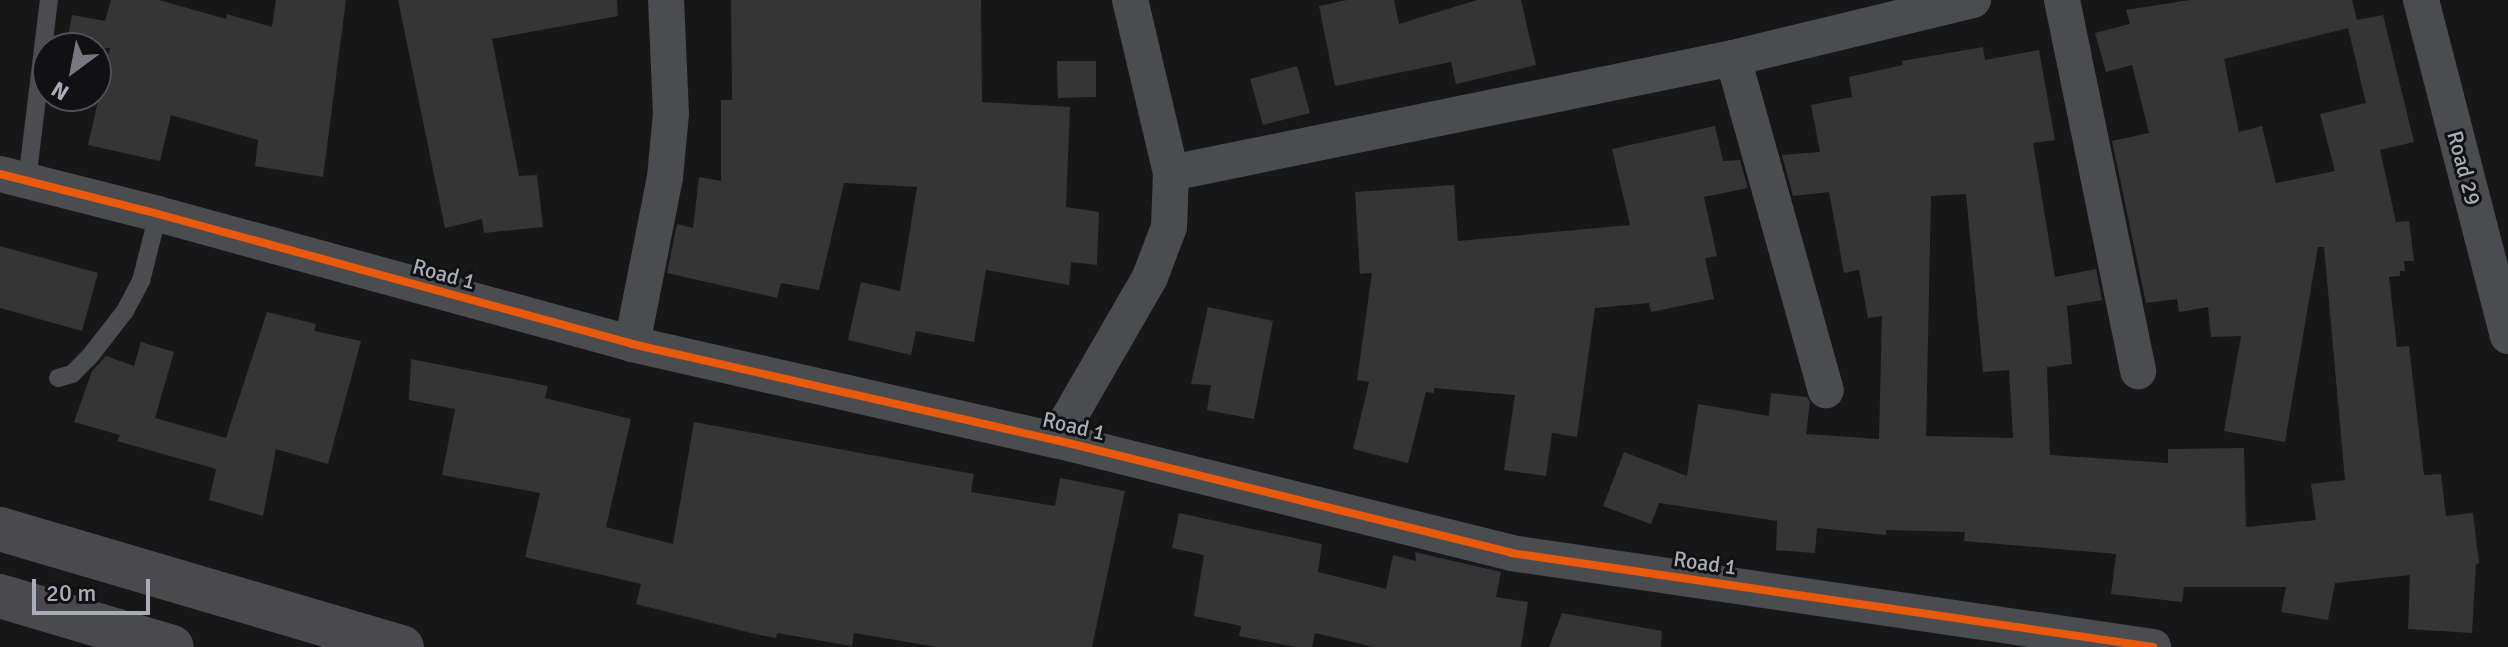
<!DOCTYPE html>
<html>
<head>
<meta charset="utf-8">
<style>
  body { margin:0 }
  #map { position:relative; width:2508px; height:647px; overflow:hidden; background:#171717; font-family:Signika,sans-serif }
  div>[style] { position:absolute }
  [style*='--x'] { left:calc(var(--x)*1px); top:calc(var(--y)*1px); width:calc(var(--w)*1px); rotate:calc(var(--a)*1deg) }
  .building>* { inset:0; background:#353536 }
  .lane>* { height:18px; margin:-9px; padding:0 9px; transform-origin:9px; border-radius:9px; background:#4b4c50 }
  .street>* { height:36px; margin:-18px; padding:0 18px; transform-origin:18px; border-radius:18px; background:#4b4c50 }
  .secondary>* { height:44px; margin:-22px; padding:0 22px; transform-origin:22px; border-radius:22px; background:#4a4a4e }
  .cycleway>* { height:8px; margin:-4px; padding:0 4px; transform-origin:4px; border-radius:4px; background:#e8590c }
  span { translate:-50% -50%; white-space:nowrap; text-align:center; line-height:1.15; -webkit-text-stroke:6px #111113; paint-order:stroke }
  .street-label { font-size:22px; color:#a8adb8 }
  .north { position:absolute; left:32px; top:32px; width:80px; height:80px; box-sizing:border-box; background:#111113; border:2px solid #4d4f55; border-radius:50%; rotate:212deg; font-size:22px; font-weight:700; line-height:32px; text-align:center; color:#a8adb8 }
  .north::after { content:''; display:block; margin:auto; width:28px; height:36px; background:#757880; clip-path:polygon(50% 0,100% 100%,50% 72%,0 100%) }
  .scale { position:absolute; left:32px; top:579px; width:118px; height:36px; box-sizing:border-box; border:4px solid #a8adb8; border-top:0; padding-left:10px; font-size:24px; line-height:28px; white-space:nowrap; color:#a8adb8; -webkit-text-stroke:6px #111113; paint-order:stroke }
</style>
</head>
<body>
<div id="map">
  <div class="building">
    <div style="clip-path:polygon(111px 0,159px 0,226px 19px,227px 14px,272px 27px,276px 0,346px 0,323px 177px,255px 166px,258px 140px,171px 115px,160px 161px,88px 145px,110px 48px,66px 48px,72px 15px,105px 21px)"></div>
    <div style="clip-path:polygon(398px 0,617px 0,618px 16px,492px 39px,519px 176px,537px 175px,543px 227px,484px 233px,482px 219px,445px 228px)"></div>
    <div style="clip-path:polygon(731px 0,981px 0,982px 102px,1070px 107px,1066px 207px,1099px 212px,1097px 265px,1071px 262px,1069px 285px,986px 270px,974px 342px,916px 331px,911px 355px,848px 340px,861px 282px,900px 291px,917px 187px,844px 183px,819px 290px,781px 283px,777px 298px,667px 273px,677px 224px,693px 228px,699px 177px,721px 181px,721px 100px,732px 100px)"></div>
    <div style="clip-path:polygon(1347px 0,1394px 0,1399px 24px,1477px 0,1521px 0,1536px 65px,1456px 84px,1451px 62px,1335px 86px,1319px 6px)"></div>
    <div style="clip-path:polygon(evenodd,2190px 0,2352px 0,2357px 20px,2383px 15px,2414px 142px,2380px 150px,2396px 222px,2409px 221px,2414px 261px,2404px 261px,2405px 271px,2400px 271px,2400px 276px,2389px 277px,2397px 347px,2409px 346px,2424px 475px,2441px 474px,2446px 516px,2473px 513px,2479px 563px,2476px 564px,2472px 633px,2408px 629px,2410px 575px,2335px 583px,2328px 620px,2281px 612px,2286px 587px,2184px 587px,2182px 602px,2111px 594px,2116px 554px,1964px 541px,1965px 532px,1886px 530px,1886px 535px,1817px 528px,1815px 553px,1776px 550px,1777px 521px,1659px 503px,1651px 524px,1603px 506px,1624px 452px,1687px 476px,1698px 404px,1769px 416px,1771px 393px,1807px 397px,1810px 402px,1806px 434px,1879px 439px,1882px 316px,1868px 318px,1859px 270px,1844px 273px,1829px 192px,1793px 196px,1782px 155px,1820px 152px,1811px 105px,1852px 97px,1849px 77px,1903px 65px,1902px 61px,1983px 47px,1985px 60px,2039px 50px,2055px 140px,2033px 143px,2055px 277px,2096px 269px,2102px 300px,2067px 306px,2072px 364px,2047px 367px,2050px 455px,2168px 463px,2168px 449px,2244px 448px,2246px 527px,2316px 520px,2311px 484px,2345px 480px,2324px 247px,2318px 247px,2285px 442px,2224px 431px,2241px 336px,2211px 337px,2208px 307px,2179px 312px,2177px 299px,2146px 303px,2112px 141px,2149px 133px,2132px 65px,2106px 72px,2095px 33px,2130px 24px,2126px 10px,2190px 0,2348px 28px,2366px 103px,2320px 114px,2335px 171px,2276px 183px,2262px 126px,2239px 132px,2224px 59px,2348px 28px,2190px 0,1966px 194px,1983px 372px,2009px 370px,2013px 438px,1926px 436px,1931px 196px,1966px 194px)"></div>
    <div style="clip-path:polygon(1057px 61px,1096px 61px,1096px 97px,1058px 98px)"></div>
    <div style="clip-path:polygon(1297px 66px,1310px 113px,1263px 125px,1250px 79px)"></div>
    <div style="clip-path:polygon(1715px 126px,1723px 161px,1740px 160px,1748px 188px,1704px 197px,1717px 256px,1705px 258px,1714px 299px,1651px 312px,1649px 303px,1595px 308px,1577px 437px,1552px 433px,1546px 476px,1504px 470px,1515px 395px,1434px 388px,1434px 393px,1426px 392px,1408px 463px,1353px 449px,1369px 382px,1357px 380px,1372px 273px,1360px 274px,1355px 192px,1454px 185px,1458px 241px,1630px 225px,1612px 149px)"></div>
    <div style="clip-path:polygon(0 246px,98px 273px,82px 331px,0 308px)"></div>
    <div style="clip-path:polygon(1208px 307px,1273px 321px,1254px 419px,1207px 410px,1211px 385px,1191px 384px)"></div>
    <div style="clip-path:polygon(267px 312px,316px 324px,314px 331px,361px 341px,328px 464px,276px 449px,263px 516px,209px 500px,216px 469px,117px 441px,120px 435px,74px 422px,92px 371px,106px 356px,134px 366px,141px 342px,174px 352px,155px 418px,226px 438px)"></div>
    <div style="clip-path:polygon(411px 359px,548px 386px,545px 398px,631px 419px,606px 527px,673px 544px,694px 422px,974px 474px,971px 492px,1055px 506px,1060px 478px,1125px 491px,1092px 647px,937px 647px,854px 633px,852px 646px,777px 633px,776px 638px,755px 634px,636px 604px,641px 584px,525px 557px,540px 493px,442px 475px,455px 409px,409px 400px)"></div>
    <div style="clip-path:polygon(1179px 513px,1322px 544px,1318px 572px,1386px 589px,1393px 555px,1416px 561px,1415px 552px,1501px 572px,1496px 597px,1528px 602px,1521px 647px,1374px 647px,1315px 633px,1312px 647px,1296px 647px,1239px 636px,1241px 626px,1194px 616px,1204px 555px,1172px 548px)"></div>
    <div style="clip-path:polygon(1562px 613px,1662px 631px,1661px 647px,1549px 647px)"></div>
  </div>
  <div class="lane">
    <div style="--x:27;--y:181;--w:182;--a:-83.1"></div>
    <div style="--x:58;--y:378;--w:15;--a:-16"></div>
    <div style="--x:72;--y:374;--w:25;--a:-45"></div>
    <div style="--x:90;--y:356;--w:57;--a:-52.1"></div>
    <div style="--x:125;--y:311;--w:34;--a:-62"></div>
    <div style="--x:141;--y:281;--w:69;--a:-75.8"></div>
  </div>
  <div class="street">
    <div style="--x:2062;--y:0;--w:379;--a:78.4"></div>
    <div style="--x:2421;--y:0;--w:347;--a:75.5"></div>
    <div style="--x:1733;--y:58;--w:345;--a:74.4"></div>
    <div style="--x:1171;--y:173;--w:574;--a:-11.56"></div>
    <div style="--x:1733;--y:58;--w:247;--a:-13.6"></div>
    <div style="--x:0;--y:174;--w:163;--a:14.2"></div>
    <div style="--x:158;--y:214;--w:492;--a:15.3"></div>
    <div style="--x:632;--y:344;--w:435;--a:12.8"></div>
    <div style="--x:1056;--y:440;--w:469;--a:13.9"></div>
    <div style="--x:1511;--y:553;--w:649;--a:8.33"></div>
    <div style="--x:632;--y:344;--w:170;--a:-78.8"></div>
    <div style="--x:665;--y:177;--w:63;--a:-84.6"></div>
    <div style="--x:671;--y:114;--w:114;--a:-92.5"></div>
    <div style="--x:1056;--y:440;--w:188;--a:-60"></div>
    <div style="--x:1150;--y:277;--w:53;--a:-69.2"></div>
    <div style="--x:1169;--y:227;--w:54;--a:-87.9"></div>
    <div style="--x:1171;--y:173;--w:178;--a:-103.3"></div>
  </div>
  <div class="secondary">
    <div style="--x:0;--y:529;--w:419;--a:16.4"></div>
    <div style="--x:0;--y:596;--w:179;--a:16.5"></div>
  </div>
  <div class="cycleway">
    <div style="--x:0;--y:174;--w:163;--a:14.2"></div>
    <div style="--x:158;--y:214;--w:492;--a:15.3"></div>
    <div style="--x:632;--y:344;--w:435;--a:12.8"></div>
    <div style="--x:1056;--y:440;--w:469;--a:13.9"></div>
    <div style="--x:1511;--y:553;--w:649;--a:8.33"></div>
  </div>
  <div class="street-label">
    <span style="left:2464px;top:168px;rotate:75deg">Road 29</span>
    <span style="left:444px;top:274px;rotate:15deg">Road 1</span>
    <span style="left:1074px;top:426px;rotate:13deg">Road 1</span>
    <span style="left:1705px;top:563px;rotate:8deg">Road 1</span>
  </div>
  <div class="north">N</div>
  <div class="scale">20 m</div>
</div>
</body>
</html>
